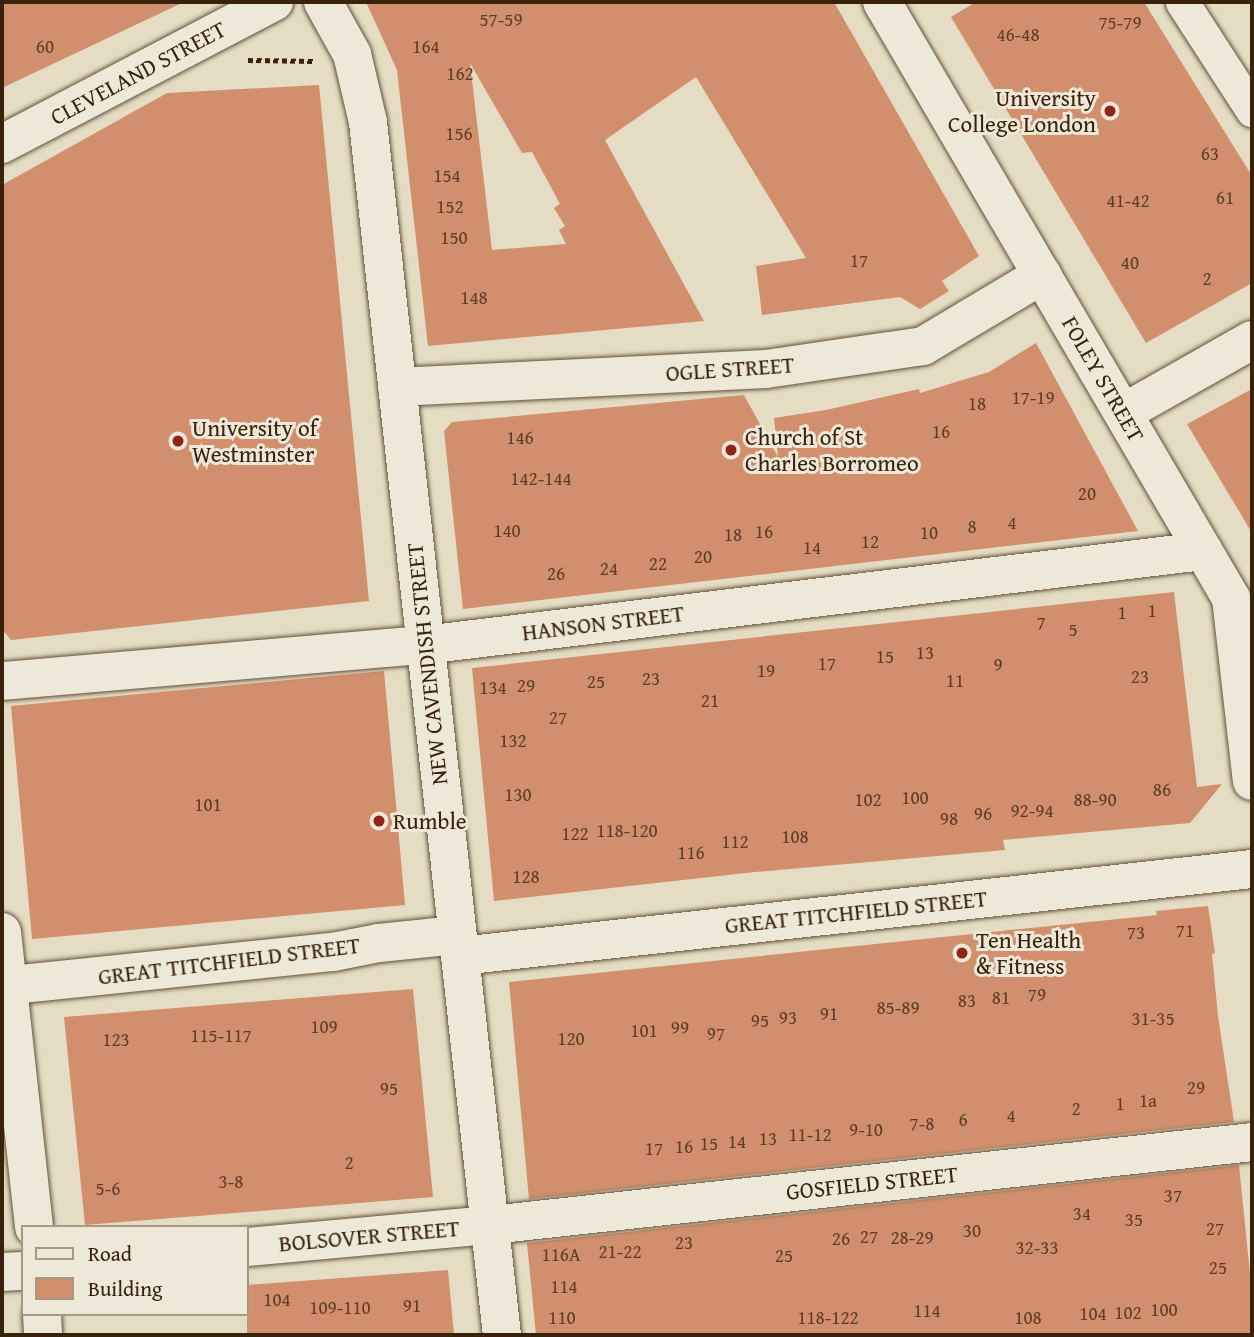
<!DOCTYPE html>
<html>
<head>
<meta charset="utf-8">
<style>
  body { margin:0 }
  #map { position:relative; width:1254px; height:1337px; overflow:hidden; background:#e4dcc3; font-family:"Gentium Book Plus",serif }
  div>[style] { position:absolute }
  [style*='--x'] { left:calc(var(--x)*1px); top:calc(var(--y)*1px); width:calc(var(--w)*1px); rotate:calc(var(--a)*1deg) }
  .building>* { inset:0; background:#d18f6d }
  .path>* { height:4.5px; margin-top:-2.25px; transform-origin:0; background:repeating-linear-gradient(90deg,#38220b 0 5px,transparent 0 8.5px) }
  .roads { filter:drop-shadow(0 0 2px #635039) drop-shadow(0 0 2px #635039) }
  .pedestrian>* { height:33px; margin:-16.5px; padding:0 16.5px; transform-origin:16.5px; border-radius:16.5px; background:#ede8d8 }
  .minor>* { height:38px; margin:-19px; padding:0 19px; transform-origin:19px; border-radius:19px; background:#ede8d8 }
  .tertiary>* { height:38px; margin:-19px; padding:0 19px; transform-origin:19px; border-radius:19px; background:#ede8d8 }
  .dots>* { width:19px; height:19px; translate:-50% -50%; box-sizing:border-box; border:4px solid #ede8d8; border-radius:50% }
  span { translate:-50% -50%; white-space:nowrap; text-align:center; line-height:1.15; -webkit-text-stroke:6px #ede8d8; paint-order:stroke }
  .number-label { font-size:19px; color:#5e3d24 }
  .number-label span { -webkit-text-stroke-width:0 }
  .street-label { font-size:23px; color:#38220b }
  .poi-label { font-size:23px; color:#38220b }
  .right { translate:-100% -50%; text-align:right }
  .left { translate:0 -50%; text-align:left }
  .frame { position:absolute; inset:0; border:4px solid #38220b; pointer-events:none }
  .legend { position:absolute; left:21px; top:1225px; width:228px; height:91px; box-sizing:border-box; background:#ede8d8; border:2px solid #a59986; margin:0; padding:9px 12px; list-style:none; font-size:21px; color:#38220b }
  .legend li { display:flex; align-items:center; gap:14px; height:35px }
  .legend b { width:35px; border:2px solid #a59986 }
</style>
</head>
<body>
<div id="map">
  <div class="building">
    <div style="clip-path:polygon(2px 2px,184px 2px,2px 88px)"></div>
    <div style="clip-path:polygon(evenodd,366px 2px,834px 2px,979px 256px,942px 281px,949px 291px,920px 309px,900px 297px,762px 315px,756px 266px,806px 258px,696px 77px,605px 140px,704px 321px,428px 346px,397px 70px,366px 2px,470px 63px,522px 153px,532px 152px,560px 204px,554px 208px,565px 226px,559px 230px,566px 244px,492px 250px,470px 63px)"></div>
    <div style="clip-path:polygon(976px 2px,1144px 2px,1252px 176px,1252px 283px,1146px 343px,951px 17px)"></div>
    <div style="clip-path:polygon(319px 85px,369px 601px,11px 640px,2px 629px,2px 185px,167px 93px)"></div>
    <div style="clip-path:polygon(1036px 343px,1138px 531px,463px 609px,444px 431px,452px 422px,744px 395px,778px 457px,774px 418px,826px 410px,919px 389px,920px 393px,989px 372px)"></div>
    <div style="clip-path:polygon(1252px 389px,1252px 533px,1187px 424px)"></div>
    <div style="clip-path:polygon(1174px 592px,1197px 787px,1222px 784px,1190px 823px,1003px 840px,1005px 850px,755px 872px,494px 901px,472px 668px)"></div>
    <div style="clip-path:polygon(384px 671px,405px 905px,32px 939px,11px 706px)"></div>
    <div style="clip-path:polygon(1208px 906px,1215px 953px,1212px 954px,1218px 1016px,1234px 1122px,529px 1199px,509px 982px,1157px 915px,1156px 911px)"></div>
    <div style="clip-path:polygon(413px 989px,433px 1197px,85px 1225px,64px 1017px)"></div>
    <div style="clip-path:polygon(1239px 1165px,1252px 1294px,1252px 1335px,536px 1335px,527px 1243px)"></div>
    <div style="clip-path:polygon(448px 1270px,454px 1335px,247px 1335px,247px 1285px)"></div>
  </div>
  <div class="path">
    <div style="--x:248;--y:60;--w:65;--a:0.9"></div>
  </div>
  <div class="roads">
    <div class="pedestrian">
      <div style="--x:1182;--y:2;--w:129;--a:57.1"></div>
    </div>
    <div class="minor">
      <div style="--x:882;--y:2;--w:691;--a:59.65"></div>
      <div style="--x:1231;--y:598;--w:184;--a:83.5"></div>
      <div style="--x:2;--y:144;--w:307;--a:-27.6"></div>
      <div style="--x:397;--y:387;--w:369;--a:-2.8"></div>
      <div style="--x:766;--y:369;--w:159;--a:-8.3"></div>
      <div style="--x:923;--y:346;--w:139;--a:-30.8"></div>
      <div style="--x:1123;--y:413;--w:148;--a:-29.5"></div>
      <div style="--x:2;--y:681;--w:424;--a:-4.9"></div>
      <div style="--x:424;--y:645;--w:785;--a:-6.88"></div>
      <div style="--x:2;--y:932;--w:297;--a:83.8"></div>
      <div style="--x:460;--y:956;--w:797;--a:-6.27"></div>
      <div style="--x:2;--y:986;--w:333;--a:-5.9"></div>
      <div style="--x:333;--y:952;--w:47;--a:-11.1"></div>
      <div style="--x:379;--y:943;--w:78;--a:-5.9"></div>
      <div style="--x:247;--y:1247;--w:245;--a:-5.2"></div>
      <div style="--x:491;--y:1225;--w:766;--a:-6.22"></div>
      <div style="--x:2;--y:1272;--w:21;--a:-3"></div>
      <div style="--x:42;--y:1314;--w:21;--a:87"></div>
    </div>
    <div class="tertiary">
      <div style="--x:323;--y:2;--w:60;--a:60.9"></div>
      <div style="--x:352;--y:54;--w:70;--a:76.8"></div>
      <div style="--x:368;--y:122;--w:1220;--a:83.7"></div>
    </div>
  </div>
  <div class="dots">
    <div style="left:1110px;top:111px;background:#8f2418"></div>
    <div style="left:178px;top:441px;background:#8f2418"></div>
    <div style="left:731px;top:450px;background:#8f2418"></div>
    <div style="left:379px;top:821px;background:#8f2418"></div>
    <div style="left:962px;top:953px;background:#8f2418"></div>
  </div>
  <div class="number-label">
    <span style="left:501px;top:20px">57-59</span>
    <span style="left:1120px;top:23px">75-79</span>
    <span style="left:1018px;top:35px">46-48</span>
    <span style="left:45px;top:47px">60</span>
    <span style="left:426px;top:47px">164</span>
    <span style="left:460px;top:74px">162</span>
    <span style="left:459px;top:134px">156</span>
    <span style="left:1210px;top:154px">63</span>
    <span style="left:447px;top:176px">154</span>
    <span style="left:1225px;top:198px">61</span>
    <span style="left:1128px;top:201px">41-42</span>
    <span style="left:450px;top:207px">152</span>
    <span style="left:454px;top:238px">150</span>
    <span style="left:859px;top:261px">17</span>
    <span style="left:1130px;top:263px">40</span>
    <span style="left:1207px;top:279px">2</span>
    <span style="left:474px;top:298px">148</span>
    <span style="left:1033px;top:398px">17-19</span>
    <span style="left:977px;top:404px">18</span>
    <span style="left:941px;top:432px">16</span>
    <span style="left:520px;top:438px">146</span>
    <span style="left:541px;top:479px">142-144</span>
    <span style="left:1087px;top:494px">20</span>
    <span style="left:1012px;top:523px">4</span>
    <span style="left:972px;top:527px">8</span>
    <span style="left:507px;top:531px">140</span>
    <span style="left:764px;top:532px">16</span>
    <span style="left:929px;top:533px">10</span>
    <span style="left:733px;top:535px">18</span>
    <span style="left:870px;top:542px">12</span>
    <span style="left:812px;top:548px">14</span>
    <span style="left:703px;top:557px">20</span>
    <span style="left:658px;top:564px">22</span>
    <span style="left:609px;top:569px">24</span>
    <span style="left:556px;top:574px">26</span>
    <span style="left:1152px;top:611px">1</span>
    <span style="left:1122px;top:613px">1</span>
    <span style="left:1041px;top:623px">7</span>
    <span style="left:1073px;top:630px">5</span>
    <span style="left:925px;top:653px">13</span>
    <span style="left:885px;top:657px">15</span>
    <span style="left:827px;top:664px">17</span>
    <span style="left:998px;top:665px">9</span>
    <span style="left:766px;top:671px">19</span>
    <span style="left:1140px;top:677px">23</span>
    <span style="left:651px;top:679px">23</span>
    <span style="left:955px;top:681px">11</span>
    <span style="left:596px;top:682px">25</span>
    <span style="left:526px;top:686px">29</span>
    <span style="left:493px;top:688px">134</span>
    <span style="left:710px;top:701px">21</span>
    <span style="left:558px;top:718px">27</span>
    <span style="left:513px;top:741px">132</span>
    <span style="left:1162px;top:790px">86</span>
    <span style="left:518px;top:795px">130</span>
    <span style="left:915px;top:798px">100</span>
    <span style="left:868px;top:800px">102</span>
    <span style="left:1095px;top:800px">88-90</span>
    <span style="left:208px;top:805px">101</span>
    <span style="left:1032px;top:811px">92-94</span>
    <span style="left:983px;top:814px">96</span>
    <span style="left:949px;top:819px">98</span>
    <span style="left:627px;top:831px">118-120</span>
    <span style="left:575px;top:834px">122</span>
    <span style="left:795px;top:837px">108</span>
    <span style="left:735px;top:842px">112</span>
    <span style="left:691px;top:853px">116</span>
    <span style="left:526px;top:877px">128</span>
    <span style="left:1185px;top:931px">71</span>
    <span style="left:1136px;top:933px">73</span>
    <span style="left:1037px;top:995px">79</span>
    <span style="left:1001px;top:998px">81</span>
    <span style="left:967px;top:1001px">83</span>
    <span style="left:898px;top:1008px">85-89</span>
    <span style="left:829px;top:1014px">91</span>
    <span style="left:788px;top:1018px">93</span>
    <span style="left:1153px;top:1019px">31-35</span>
    <span style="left:760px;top:1021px">95</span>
    <span style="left:324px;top:1027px">109</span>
    <span style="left:680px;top:1028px">99</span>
    <span style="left:644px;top:1031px">101</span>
    <span style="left:716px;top:1034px">97</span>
    <span style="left:221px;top:1036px">115-117</span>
    <span style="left:571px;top:1039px">120</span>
    <span style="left:116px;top:1040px">123</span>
    <span style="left:1196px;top:1088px">29</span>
    <span style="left:389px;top:1089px">95</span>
    <span style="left:1148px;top:1101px">1a</span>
    <span style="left:1120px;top:1104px">1</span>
    <span style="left:1076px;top:1109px">2</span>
    <span style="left:1011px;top:1116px">4</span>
    <span style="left:963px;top:1120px">6</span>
    <span style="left:922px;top:1124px">7-8</span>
    <span style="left:866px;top:1130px">9-10</span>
    <span style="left:810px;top:1135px">11-12</span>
    <span style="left:768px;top:1139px">13</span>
    <span style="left:737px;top:1142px">14</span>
    <span style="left:709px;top:1144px">15</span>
    <span style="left:684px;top:1147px">16</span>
    <span style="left:654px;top:1149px">17</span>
    <span style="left:349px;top:1163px">2</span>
    <span style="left:231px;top:1182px">3-8</span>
    <span style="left:108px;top:1189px">5-6</span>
    <span style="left:1173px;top:1196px">37</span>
    <span style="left:1082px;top:1214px">34</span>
    <span style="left:1134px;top:1220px">35</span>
    <span style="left:1215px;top:1229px">27</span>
    <span style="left:972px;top:1231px">30</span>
    <span style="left:869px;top:1237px">27</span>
    <span style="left:912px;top:1238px">28-29</span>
    <span style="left:841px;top:1239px">26</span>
    <span style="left:684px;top:1243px">23</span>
    <span style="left:1037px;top:1248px">32-33</span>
    <span style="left:620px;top:1252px">21-22</span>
    <span style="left:561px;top:1255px">116A</span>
    <span style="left:784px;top:1256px">25</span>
    <span style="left:1218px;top:1268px">25</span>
    <span style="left:564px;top:1287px">114</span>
    <span style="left:277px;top:1300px">104</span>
    <span style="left:412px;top:1306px">91</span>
    <span style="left:340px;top:1308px">109-110</span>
    <span style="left:1164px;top:1310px">100</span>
    <span style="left:927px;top:1311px">114</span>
    <span style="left:1128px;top:1313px">102</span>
    <span style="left:1093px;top:1314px">104</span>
    <span style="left:562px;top:1318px">110</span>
    <span style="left:828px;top:1318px">118-122</span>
    <span style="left:1028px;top:1318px">108</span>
  </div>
  <div class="street-label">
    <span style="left:138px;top:73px;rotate:-28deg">CLEVELAND STREET</span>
    <span style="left:730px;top:369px;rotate:-4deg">OGLE STREET</span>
    <span style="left:1103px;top:379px;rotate:60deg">FOLEY STREET</span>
    <span style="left:603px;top:623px;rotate:-7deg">HANSON STREET</span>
    <span style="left:427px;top:664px;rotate:-96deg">NEW CAVENDISH STREET</span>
    <span style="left:856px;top:912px;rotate:-6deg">GREAT TITCHFIELD STREET</span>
    <span style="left:229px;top:961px;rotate:-7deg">GREAT TITCHFIELD STREET</span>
    <span style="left:872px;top:1183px;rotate:-6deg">GOSFIELD STREET</span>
    <span style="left:369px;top:1236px;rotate:-5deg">BOLSOVER STREET</span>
  </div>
  <div class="poi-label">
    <span class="right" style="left:1096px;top:111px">University<br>College London</span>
    <span class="left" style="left:192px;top:441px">University of<br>Westminster</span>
    <span class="left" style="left:745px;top:450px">Church of St<br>Charles Borromeo</span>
    <span class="left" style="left:393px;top:821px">Rumble</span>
    <span class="left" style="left:976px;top:953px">Ten Health<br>&amp; Fitness</span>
  </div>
  <div class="frame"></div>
  <ul class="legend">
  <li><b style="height:9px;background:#ede8d8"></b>Road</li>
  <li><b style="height:19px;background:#d18f6d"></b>Building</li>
  </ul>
</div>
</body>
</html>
